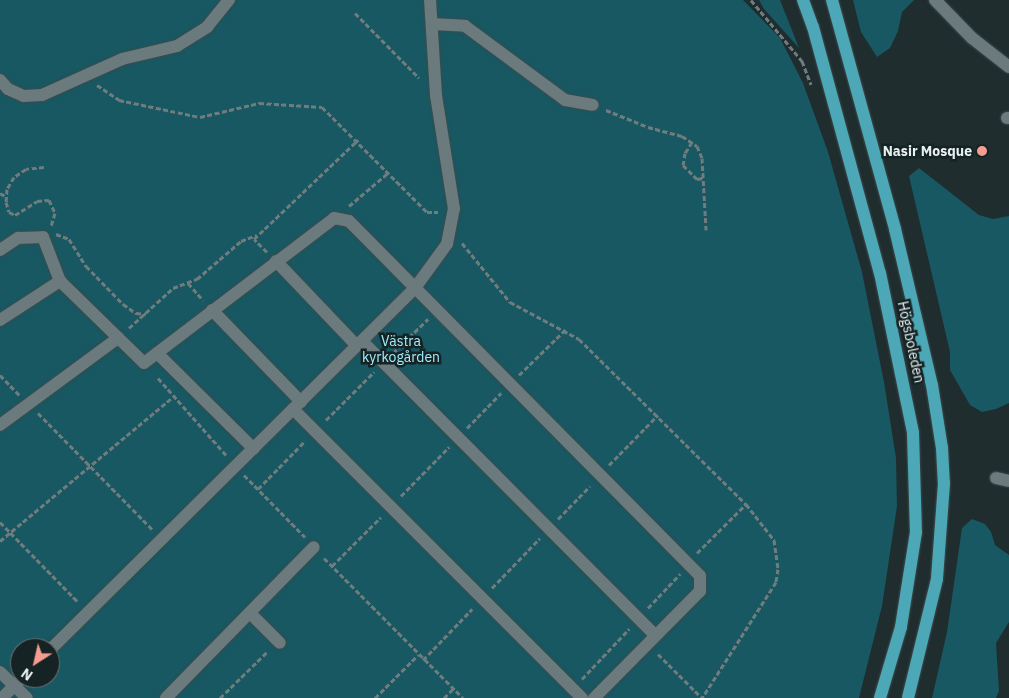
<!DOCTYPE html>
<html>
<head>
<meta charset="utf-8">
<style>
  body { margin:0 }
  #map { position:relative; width:1009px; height:698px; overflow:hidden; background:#1f2d2f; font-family:"IBM Plex Sans",sans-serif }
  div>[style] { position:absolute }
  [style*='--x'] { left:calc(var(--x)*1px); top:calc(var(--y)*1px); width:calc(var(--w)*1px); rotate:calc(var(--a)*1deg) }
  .green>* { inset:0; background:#185862 }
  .path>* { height:3px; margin-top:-1.5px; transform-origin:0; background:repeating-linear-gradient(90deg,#707c7e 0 5px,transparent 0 7.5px) }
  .roads { filter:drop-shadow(0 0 1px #3e4a4b) drop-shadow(0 0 1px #3e4a4b) }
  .minor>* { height:12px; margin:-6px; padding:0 6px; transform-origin:6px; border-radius:6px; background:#6b7a7d }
  .major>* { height:12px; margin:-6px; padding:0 6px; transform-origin:6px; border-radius:6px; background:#4ca8b7 }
  .dots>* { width:14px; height:14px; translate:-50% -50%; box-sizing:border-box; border:2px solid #162325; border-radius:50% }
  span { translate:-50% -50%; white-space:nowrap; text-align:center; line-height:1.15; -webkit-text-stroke:5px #162325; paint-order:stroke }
  .poi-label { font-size:14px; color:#e7f0f1; font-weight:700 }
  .right { translate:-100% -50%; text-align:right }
  .park-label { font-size:14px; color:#a3eefc }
  .street-label { font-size:14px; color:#e7f0f1 }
  .north { position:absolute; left:10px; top:638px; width:50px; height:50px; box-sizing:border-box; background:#162325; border:1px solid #6a7577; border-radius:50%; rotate:215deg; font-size:14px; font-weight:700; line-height:20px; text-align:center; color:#e7f0f1 }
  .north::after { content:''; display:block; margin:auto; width:18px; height:22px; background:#f59d8f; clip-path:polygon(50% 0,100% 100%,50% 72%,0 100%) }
</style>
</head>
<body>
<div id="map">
  <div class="green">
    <div style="clip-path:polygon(evenodd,0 0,743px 0,780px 38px,803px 83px,828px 152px,862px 272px,884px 382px,896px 458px,897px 506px,882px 606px,859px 698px,0 698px,0 0,20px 648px,50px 648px,50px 678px,20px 678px,20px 648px)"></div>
    <div style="clip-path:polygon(759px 0,780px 0,799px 48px,764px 9px)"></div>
    <div style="clip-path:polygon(853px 0,914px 0,902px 12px,898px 31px,890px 48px,877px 57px,861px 32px)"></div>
    <div style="clip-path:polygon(919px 168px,979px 215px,993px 219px,1009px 216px,1009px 403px,996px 409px,982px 412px,970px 405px,950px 370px,950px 352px,909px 176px)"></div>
    <div style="clip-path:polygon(972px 519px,985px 524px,991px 532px,995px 545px,1009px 555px,1009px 622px,996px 643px,999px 691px,996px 698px,932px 698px,947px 632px,962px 528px)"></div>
  </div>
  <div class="path">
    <div style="--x:751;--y:0;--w:80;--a:50.1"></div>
    <div style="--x:802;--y:61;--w:25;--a:69"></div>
    <div style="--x:355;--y:13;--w:91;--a:45.4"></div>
    <div style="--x:97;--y:85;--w:27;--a:34"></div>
    <div style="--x:119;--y:100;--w:83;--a:11.9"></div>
    <div style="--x:200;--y:117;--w:61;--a:-13.3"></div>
    <div style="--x:259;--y:103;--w:63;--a:3.6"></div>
    <div style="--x:322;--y:107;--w:148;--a:45"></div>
    <div style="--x:427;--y:212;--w:11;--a:0"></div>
    <div style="--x:606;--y:110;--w:45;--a:22"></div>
    <div style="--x:648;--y:127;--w:35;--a:15"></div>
    <div style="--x:682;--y:136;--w:18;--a:34"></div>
    <div style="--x:697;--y:146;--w:13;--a:67"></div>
    <div style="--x:702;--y:158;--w:72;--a:86.8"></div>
    <div style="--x:692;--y:142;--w:13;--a:122"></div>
    <div style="--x:685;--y:153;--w:12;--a:99"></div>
    <div style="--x:683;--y:165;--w:20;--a:45"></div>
    <div style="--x:697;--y:179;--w:6;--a:-9"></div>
    <div style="--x:44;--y:167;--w:18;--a:174"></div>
    <div style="--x:26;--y:169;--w:14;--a:146"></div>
    <div style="--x:14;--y:177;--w:14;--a:120"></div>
    <div style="--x:7;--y:189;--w:13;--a:94"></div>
    <div style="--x:6;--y:202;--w:10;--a:73"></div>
    <div style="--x:9;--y:212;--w:7;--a:27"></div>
    <div style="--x:15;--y:215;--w:26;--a:-32"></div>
    <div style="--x:37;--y:201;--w:12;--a:-5"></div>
    <div style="--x:49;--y:200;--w:14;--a:65"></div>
    <div style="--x:55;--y:213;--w:14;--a:107"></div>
    <div style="--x:0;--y:193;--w:6;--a:31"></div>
    <div style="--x:349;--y:206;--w:52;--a:-40.4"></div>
    <div style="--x:56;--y:234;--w:14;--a:21"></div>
    <div style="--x:69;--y:239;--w:32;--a:58"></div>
    <div style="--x:86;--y:266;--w:53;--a:45.8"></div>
    <div style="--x:123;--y:304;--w:16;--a:35"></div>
    <div style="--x:136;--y:313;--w:10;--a:6"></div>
    <div style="--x:462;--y:243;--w:76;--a:50.9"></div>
    <div style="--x:510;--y:302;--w:78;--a:28.2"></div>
    <div style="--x:579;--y:339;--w:235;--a:44.7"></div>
    <div style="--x:746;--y:504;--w:46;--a:52.1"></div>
    <div style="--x:774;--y:540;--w:29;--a:82"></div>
    <div style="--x:778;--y:569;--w:13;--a:99"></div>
    <div style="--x:776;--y:582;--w:138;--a:122.5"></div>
    <div style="--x:267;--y:252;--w:18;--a:-135"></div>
    <div style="--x:254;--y:239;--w:144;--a:-43.6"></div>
    <div style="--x:188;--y:283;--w:23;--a:49"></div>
    <div style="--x:129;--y:328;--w:59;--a:-42.3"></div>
    <div style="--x:173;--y:288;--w:26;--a:-21"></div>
    <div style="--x:197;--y:279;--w:58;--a:-40.8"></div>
    <div style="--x:241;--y:241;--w:17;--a:-21"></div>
    <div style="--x:393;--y:353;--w:49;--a:-44.2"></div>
    <div style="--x:0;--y:375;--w:28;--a:46"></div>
    <div style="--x:519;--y:375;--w:66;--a:-44.4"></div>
    <div style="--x:158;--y:378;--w:104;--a:48.5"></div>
    <div style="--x:38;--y:413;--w:164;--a:45.5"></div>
    <div style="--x:326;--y:420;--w:68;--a:-45"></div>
    <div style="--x:467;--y:428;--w:49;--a:-45.8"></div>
    <div style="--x:609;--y:465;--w:70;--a:-45.6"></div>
    <div style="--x:244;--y:475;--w:87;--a:45.5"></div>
    <div style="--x:258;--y:489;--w:67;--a:-45.6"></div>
    <div style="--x:401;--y:496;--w:69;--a:-45.6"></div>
    <div style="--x:558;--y:519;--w:46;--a:-45.9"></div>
    <div style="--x:0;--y:522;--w:112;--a:45.7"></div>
    <div style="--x:0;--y:541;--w:228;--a:-39.8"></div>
    <div style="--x:697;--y:553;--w:69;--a:-45"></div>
    <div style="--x:324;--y:558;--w:197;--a:45.2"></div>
    <div style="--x:332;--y:566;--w:69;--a:-45"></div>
    <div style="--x:492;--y:588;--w:69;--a:-46.2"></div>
    <div style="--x:648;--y:608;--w:47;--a:-46.7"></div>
    <div style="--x:658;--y:654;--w:62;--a:45"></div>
    <div style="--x:423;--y:660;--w:71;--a:-46.1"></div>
    <div style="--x:582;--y:679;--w:69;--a:-46.8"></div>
    <div style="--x:220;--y:698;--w:67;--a:-44.4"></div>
    <div style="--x:375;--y:698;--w:61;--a:-45"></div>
    <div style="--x:444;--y:698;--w:13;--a:-45"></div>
  </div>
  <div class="roads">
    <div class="minor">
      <div style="--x:935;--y:0;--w:53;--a:45.8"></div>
      <div style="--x:972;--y:38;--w:47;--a:38.1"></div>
      <div style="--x:432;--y:24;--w:33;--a:3"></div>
      <div style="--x:465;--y:26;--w:124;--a:36.5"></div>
      <div style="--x:565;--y:100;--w:28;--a:10"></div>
      <div style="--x:0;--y:80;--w:12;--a:48"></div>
      <div style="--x:8;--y:89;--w:17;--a:24"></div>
      <div style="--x:24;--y:96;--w:18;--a:-3"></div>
      <div style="--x:42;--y:95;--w:88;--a:-24.2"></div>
      <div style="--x:122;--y:59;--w:57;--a:-13.3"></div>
      <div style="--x:177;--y:46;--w:36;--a:-32"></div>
      <div style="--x:207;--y:27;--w:35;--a:-51"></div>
      <div style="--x:1007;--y:118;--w:2;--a:0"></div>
      <div style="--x:0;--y:250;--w:22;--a:-34"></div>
      <div style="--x:18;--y:238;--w:25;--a:-2"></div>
      <div style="--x:43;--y:237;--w:47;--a:68.9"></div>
      <div style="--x:276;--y:261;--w:117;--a:46.4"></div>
      <div style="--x:212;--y:310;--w:128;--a:45.9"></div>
      <div style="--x:0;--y:320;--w:72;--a:-33"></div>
      <div style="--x:60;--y:281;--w:117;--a:44.3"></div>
      <div style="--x:144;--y:363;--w:239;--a:-37.3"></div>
      <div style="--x:334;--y:218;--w:15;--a:11"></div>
      <div style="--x:349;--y:221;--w:499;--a:45.3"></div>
      <div style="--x:700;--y:576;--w:15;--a:90"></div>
      <div style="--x:700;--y:591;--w:151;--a:134.7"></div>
      <div style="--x:362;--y:341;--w:415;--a:45.1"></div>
      <div style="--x:157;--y:353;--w:136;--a:44.7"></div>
      <div style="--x:293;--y:409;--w:409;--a:45"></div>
      <div style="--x:0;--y:425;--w:147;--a:-36.4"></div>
      <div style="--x:996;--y:478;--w:13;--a:13"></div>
      <div style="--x:250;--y:613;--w:42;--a:45"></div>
      <div style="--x:50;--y:650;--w:514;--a:-44.76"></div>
      <div style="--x:415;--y:288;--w:54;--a:-54"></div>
      <div style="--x:447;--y:244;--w:36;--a:-79"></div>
      <div style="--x:454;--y:209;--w:115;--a:-99"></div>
      <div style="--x:436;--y:95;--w:95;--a:-93.6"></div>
      <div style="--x:0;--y:672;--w:37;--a:44"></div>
      <div style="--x:2;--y:698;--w:28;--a:-45"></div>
      <div style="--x:166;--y:698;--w:211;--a:-45.6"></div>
    </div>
    <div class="major">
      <div style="--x:803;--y:0;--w:29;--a:70"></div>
      <div style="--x:813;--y:27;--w:255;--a:74.8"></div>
      <div style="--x:880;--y:273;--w:163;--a:78.3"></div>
      <div style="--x:913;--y:433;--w:99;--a:88.3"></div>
      <div style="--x:916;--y:532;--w:96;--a:99"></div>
      <div style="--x:901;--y:627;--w:74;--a:106.5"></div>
      <div style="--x:832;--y:0;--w:238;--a:74.6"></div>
      <div style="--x:895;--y:229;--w:160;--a:76.7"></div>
      <div style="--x:932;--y:385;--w:64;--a:81"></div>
      <div style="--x:942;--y:448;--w:35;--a:87"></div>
      <div style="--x:944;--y:483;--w:96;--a:94.2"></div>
      <div style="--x:937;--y:579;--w:122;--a:103.7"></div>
    </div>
  </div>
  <div class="dots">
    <div style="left:982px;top:151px;background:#f59d8f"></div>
  </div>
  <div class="poi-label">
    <span class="right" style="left:972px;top:151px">Nasir Mosque</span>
  </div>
  <div class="park-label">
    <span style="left:401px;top:349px">Västra<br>kyrkogården</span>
  </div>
  <div class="street-label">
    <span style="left:911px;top:342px;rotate:78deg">Högsboleden</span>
  </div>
  <div class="north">N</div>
</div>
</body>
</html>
